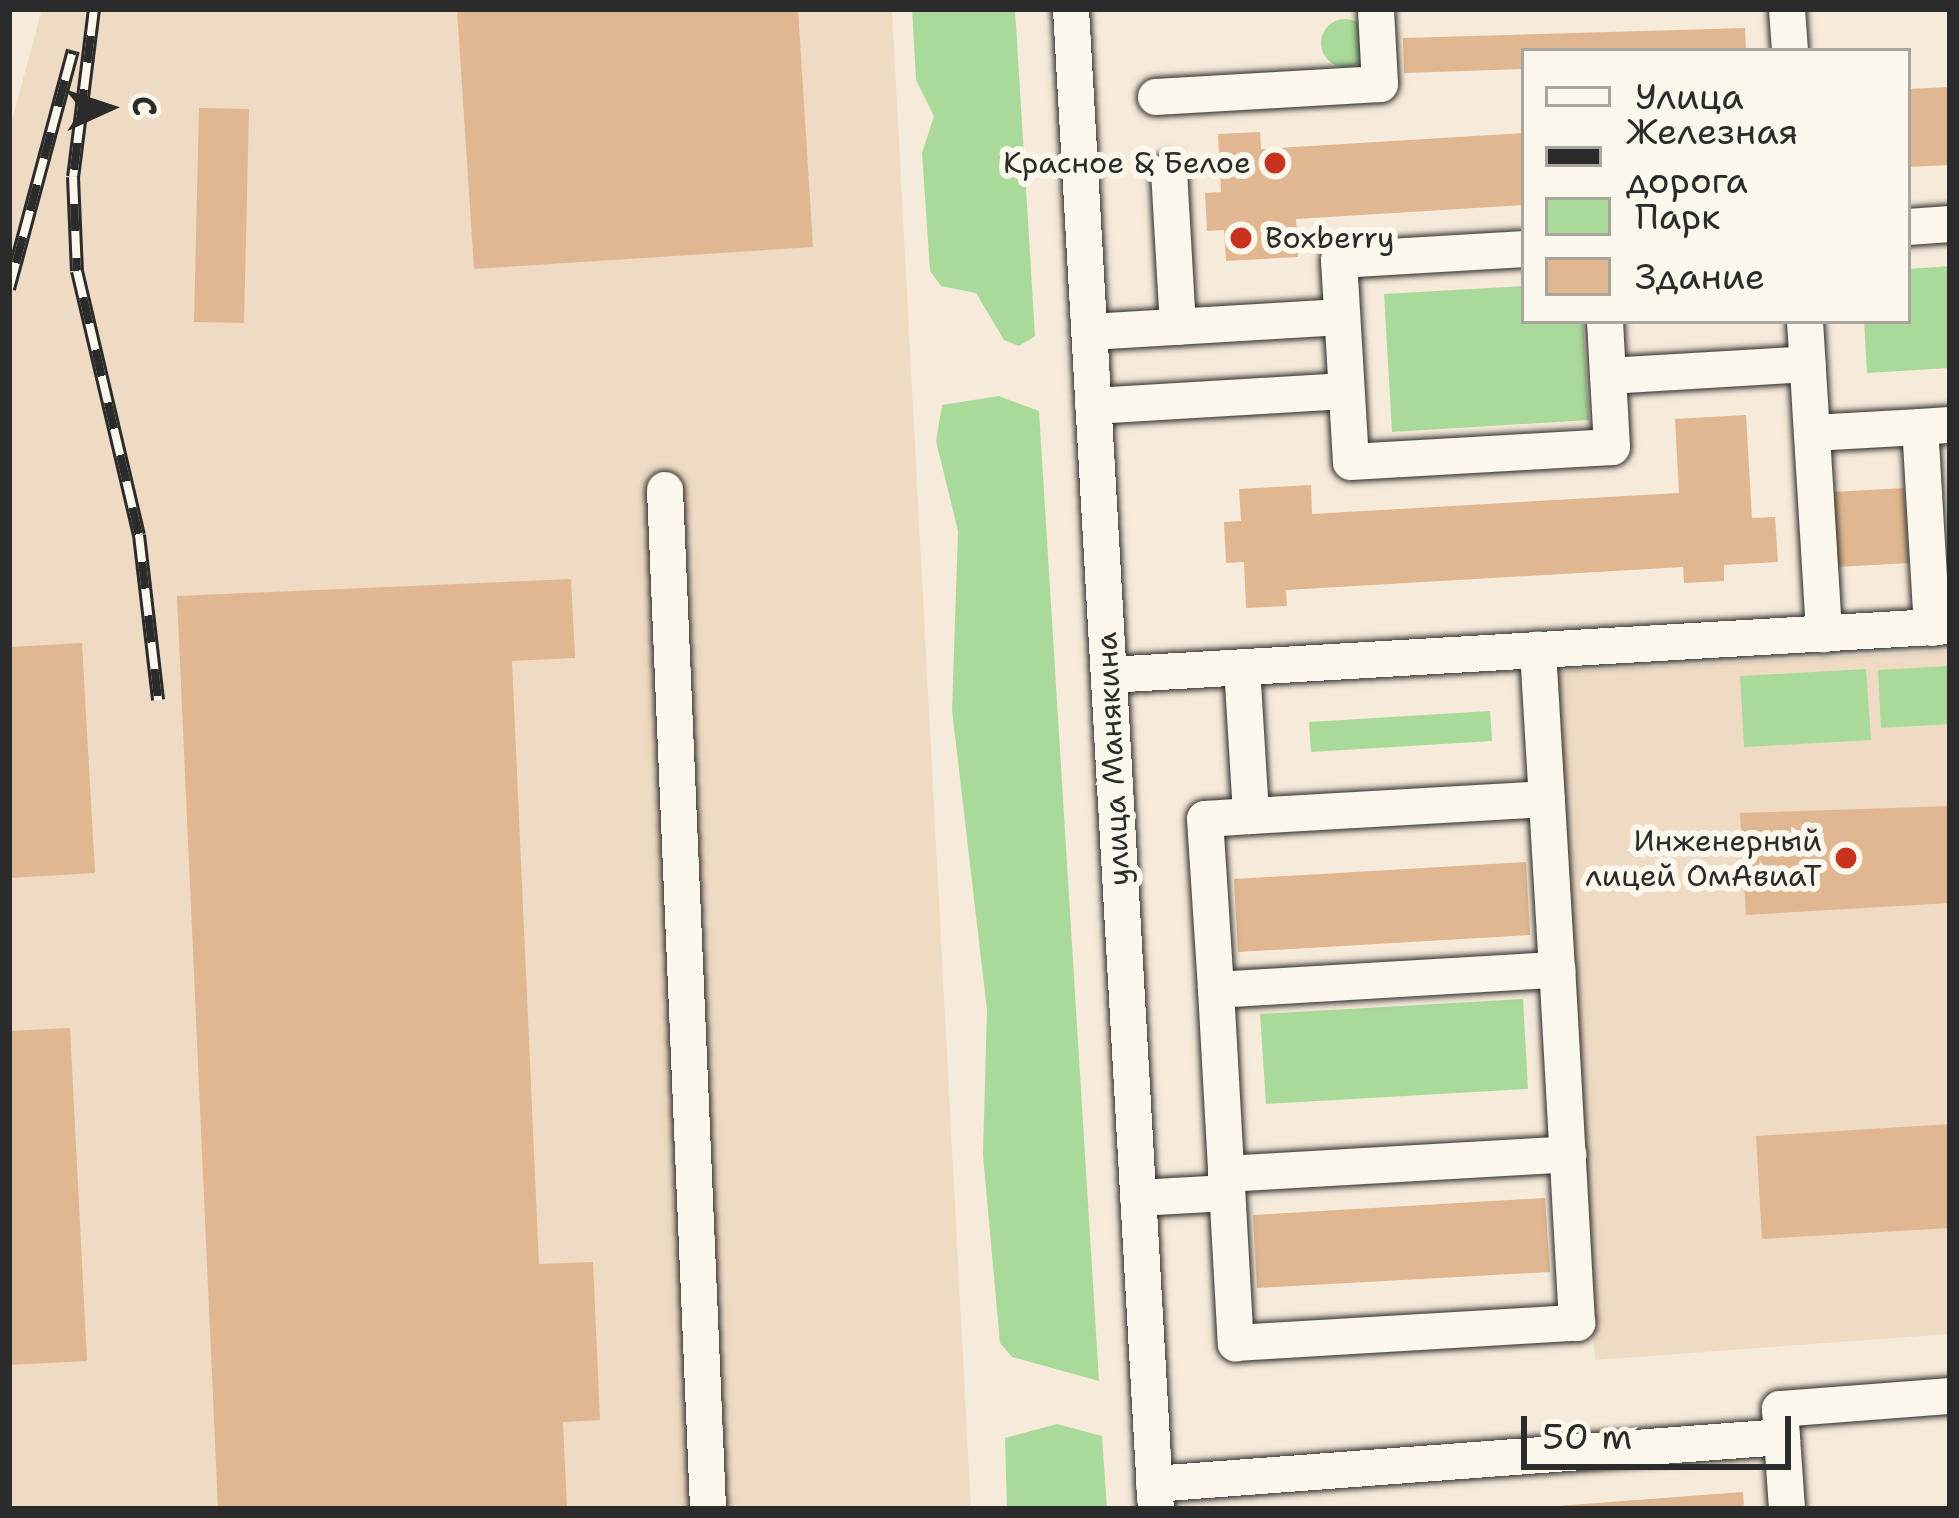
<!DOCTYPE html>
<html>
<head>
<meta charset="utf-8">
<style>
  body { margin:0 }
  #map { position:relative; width:1959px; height:1518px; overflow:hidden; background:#f6eada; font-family:"Shantell Sans",sans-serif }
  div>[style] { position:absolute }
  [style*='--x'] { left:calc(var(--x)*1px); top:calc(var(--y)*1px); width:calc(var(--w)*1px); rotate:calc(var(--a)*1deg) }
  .built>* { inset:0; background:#efdbc4 }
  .green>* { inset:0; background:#aada9a }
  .round { border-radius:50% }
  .building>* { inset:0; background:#e0b790 }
  .roads { filter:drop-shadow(0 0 3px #2b2b2b) drop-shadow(0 0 3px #2b2b2b) }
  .minor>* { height:36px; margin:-18px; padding:0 18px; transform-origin:18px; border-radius:18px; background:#fbf7ec }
  .rail>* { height:14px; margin-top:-7px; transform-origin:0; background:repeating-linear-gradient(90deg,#fbf7ec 0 27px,#2b2b2b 0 54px); box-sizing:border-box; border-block:3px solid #2b2b2b }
  .dots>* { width:33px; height:33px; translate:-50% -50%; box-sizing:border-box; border:6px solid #fbf7ec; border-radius:50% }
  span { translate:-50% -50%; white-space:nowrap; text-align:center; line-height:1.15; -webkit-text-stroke:12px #fbf7ec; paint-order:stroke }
  .poi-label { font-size:30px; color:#2b2b2b }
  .right { translate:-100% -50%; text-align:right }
  .left { translate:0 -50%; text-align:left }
  .street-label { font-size:30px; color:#2b2b2b }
  .frame { position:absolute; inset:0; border:12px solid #2b2b2b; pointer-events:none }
  .legend { position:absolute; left:1521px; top:48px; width:390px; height:276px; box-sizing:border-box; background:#fbf7ec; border:3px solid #a8a59f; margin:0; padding:15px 21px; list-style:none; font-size:36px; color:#2b2b2b }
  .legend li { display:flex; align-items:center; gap:24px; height:60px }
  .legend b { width:60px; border:3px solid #a8a59f }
  .north { position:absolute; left:48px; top:48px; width:120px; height:120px; -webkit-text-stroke:9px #fbf7ec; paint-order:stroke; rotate:87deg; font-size:33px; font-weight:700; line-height:48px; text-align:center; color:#2b2b2b }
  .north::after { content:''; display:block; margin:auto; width:42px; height:54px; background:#2b2b2b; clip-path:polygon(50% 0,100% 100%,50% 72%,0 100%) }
  .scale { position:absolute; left:1521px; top:1416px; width:270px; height:54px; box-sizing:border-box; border:6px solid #2b2b2b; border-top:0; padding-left:15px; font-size:36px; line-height:42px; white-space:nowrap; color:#2b2b2b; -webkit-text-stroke:9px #fbf7ec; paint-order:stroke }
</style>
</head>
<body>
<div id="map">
  <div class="built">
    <div style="clip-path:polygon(42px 9px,892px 9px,971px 1509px,9px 1509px,9px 131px)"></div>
    <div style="clip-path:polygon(1950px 651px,1950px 1334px,1595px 1360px,1551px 672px)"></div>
  </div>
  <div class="green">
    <div style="clip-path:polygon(912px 9px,1015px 9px,1035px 336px,1019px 346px,1004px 340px,976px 293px,941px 286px,930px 271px,922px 153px,934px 116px,916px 80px)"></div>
    <div class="round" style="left:1321px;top:19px;width:48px;height:48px"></div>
    <div style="clip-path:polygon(1950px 266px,1950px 368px,1867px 373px,1864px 321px,1908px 321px,1908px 269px)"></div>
    <div style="clip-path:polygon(1524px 286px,1524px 321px,1583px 321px,1589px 420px,1392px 432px,1384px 294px)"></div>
    <div style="clip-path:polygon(999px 396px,1039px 411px,1099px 1381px,1012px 1357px,1000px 1343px,983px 1155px,987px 1010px,952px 710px,958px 531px,936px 441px,942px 405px)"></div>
    <div style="clip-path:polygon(1950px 666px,1950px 724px,1881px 728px,1878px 670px)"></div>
    <div style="clip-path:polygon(1866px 669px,1871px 740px,1744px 747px,1740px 676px)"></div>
    <div style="clip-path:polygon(1490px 711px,1492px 741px,1311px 752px,1309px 722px)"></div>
    <div style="clip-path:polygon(1523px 999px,1528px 1089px,1266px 1104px,1260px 1014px)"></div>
    <div style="clip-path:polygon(1057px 1424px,1102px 1436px,1107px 1509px,1007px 1509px,1005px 1438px)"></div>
  </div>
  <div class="building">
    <div style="clip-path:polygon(457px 9px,798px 9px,813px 247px,474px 269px)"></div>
    <div style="clip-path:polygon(1745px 28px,1746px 51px,1524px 51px,1524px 69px,1404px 73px,1403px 38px)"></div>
    <div style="clip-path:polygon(1950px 87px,1950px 165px,1908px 167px,1908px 89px)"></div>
    <div style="clip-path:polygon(199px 108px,249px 109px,244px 323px,194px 322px)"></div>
    <div style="clip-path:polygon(1260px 132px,1261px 149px,1524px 133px,1524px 205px,1296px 219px,1298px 257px,1226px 261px,1224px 230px,1207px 231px,1205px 193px,1221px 192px,1218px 134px)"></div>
    <div style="clip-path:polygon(1746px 415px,1752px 518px,1775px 517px,1778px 562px,1724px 565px,1724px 581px,1684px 583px,1683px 567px,1286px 590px,1287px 606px,1246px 608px,1244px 562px,1226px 563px,1224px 522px,1241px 521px,1239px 489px,1311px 485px,1312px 514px,1679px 493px,1675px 419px)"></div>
    <div style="clip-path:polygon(1904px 488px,1909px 563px,1837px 567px,1833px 492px)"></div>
    <div style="clip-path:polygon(571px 579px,575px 658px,512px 661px,539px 1264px,593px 1262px,600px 1420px,563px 1422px,567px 1509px,218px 1509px,177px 596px)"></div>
    <div style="clip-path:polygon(82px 643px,95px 873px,9px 878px,9px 647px)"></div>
    <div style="clip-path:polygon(1950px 806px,1950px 903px,1746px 915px,1740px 813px)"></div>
    <div style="clip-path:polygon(1526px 862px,1530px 935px,1238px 952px,1234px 879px)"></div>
    <div style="clip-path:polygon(70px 1028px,87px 1361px,9px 1365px,9px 1031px)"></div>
    <div style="clip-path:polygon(1950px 1124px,1950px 1228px,1762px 1239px,1756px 1136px)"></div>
    <div style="clip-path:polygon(1545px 1198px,1550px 1272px,1257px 1288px,1253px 1215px)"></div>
    <div style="clip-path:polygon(1743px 1492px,1744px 1509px,1557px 1509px,1557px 1506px)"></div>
  </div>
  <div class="roads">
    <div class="minor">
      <div style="--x:1071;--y:9;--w:1502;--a:86.76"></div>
      <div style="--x:1787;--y:9;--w:42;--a:85.9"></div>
      <div style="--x:1156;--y:97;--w:224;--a:-3.3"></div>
      <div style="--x:1380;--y:84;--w:75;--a:-93.1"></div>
      <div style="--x:1169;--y:171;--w:156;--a:86.7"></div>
      <div style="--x:1908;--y:227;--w:42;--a:-4.1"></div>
      <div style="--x:1524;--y:249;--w:185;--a:176.6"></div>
      <div style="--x:1339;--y:260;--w:202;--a:86.6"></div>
      <div style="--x:1351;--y:462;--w:261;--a:-3.3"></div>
      <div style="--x:1612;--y:447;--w:71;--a:-93.2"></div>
      <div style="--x:1608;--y:376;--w:200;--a:-3.4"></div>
      <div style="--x:1605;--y:321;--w:55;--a:86.9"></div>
      <div style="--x:1805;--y:321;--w:314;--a:86.5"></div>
      <div style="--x:1090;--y:332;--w:252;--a:-3.4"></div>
      <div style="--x:1093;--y:406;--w:253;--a:-3.4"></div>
      <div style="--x:1812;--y:433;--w:108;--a:-3.2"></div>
      <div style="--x:665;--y:490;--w:1020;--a:87.58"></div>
      <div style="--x:1932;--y:628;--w:201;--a:-93.4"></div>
      <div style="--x:1920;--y:427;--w:30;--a:-4"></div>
      <div style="--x:1242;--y:667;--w:149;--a:86.5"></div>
      <div style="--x:1251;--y:816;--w:46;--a:176.3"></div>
      <div style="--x:1205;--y:819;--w:171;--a:86.3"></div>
      <div style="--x:1216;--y:990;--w:342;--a:-3.4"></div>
      <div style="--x:1557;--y:970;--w:321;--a:-93.4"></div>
      <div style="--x:1109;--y:675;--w:842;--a:-3.33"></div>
      <div style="--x:1251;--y:816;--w:296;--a:-3.3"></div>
      <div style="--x:1216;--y:990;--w:354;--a:86.8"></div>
      <div style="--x:1236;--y:1343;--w:342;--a:-3.4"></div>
      <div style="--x:1577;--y:1323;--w:354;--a:-93.2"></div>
      <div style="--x:1226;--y:1174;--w:343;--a:-3.3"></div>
      <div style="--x:1138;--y:1198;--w:89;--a:-3.2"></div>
      <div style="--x:1154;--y:1484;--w:630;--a:-4.28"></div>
      <div style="--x:1787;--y:1509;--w:100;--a:-94"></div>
      <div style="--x:1780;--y:1409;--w:170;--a:-4.4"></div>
    </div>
  </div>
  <div class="rail">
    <div style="--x:94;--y:9;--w:169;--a:97.1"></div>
    <div style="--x:73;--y:177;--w:94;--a:87.6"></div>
    <div style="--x:77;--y:271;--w:271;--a:76.8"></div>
    <div style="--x:139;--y:535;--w:166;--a:83.4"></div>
    <div style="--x:9;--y:289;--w:247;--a:-75"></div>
  </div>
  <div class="dots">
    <div style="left:1275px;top:163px;background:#c8321e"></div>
    <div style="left:1241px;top:238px;background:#c8321e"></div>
    <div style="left:1846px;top:858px;background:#c8321e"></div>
  </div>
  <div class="poi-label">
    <span class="right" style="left:1251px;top:163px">Красное &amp; Белое</span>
    <span class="left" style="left:1265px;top:238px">Boxberry</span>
    <span class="right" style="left:1822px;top:858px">Инженерный<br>лицей ОмАвиаТ</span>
  </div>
  <div class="street-label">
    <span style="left:1113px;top:759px;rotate:-93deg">улица Манякина</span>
  </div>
  <div class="frame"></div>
  <ul class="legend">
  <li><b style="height:15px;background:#fbf7ec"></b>Улица</li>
  <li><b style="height:15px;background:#2b2b2b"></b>Железная дорога</li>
  <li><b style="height:33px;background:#aada9a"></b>Парк</li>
  <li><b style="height:33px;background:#e0b790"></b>Здание</li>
  </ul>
  <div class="north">С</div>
  <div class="scale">50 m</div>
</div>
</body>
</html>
